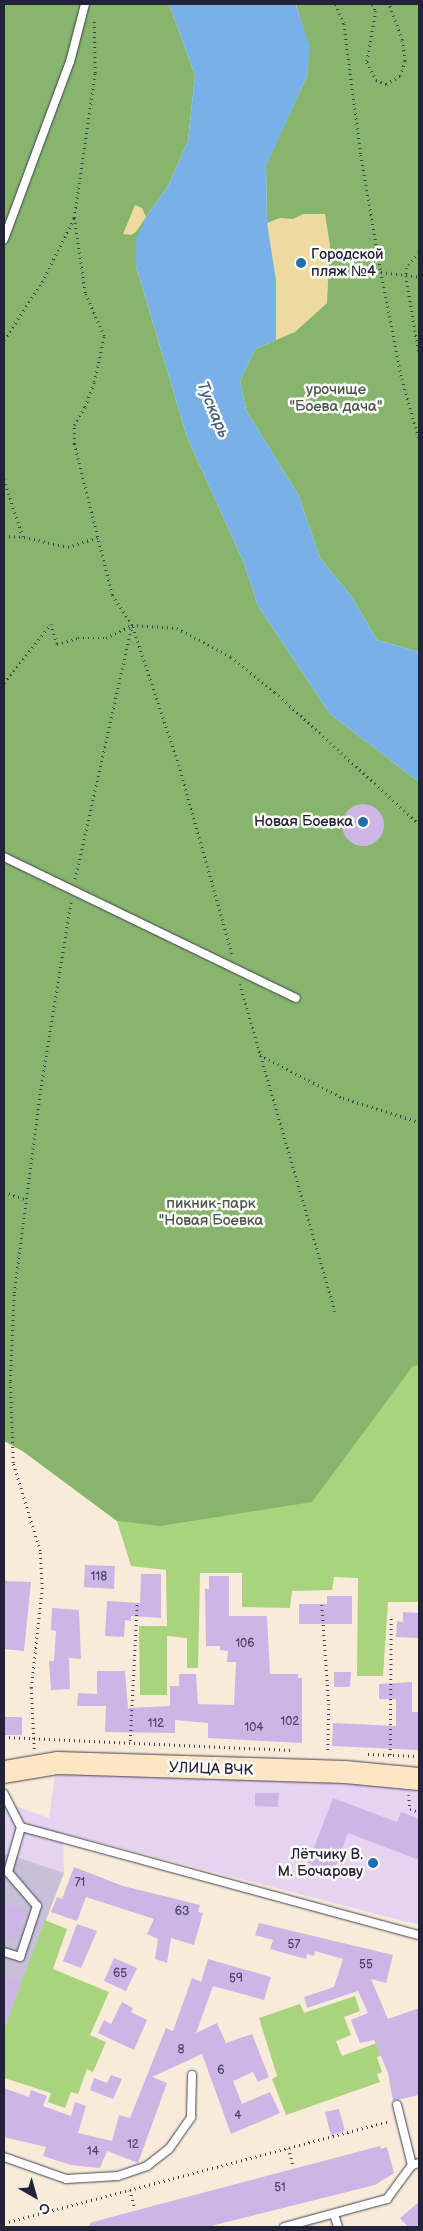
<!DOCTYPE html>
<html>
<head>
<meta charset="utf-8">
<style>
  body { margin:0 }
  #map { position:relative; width:423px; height:2231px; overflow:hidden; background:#f8ebd9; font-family:"Balsamiq Sans",sans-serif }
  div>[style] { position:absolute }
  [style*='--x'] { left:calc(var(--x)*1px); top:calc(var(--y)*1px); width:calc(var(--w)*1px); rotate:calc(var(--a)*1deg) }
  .built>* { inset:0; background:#e5d3f1 }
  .industrial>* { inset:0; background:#c7c0d9 }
  .green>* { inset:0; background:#aad37e }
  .forest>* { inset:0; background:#87b56d }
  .sand>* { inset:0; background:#eeda9e }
  .water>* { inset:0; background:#78b1e8 }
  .building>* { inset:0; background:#cdb6e5 }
  .round { border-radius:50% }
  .path>* { height:2.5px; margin-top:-1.25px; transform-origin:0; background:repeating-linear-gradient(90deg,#424053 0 1px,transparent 0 5px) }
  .roads { filter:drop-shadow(0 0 1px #424053) drop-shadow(0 0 1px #424053) }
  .lane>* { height:8px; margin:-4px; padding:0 4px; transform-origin:4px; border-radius:4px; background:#fff }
  .secondary>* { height:22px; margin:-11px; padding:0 11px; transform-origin:11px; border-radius:11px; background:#fce6c4 }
  .dots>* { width:14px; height:14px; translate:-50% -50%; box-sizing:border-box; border:2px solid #fdfcf7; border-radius:50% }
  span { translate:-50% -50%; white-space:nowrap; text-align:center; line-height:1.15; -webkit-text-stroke:5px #fdfcf7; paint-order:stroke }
  .number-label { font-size:12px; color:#4d4766 }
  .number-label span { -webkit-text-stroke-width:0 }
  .poi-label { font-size:15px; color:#22223b }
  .left { translate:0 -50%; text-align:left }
  .right { translate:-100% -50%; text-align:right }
  .park-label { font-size:15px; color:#4b574f }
  .street-label { font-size:15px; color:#22223b }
  .water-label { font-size:16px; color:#445b80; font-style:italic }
  .frame { position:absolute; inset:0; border:5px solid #22223b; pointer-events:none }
  .north { position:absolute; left:10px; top:2171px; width:50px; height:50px; -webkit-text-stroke:4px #fdfcf7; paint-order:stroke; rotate:142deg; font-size:14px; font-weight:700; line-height:20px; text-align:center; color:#22223b }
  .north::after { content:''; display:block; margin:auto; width:18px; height:22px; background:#22223b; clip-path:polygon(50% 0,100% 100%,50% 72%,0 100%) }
</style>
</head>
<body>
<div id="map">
  <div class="built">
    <div style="clip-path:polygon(56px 1768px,265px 1775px,419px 1788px,419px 1925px,63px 1833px,64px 1873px,4px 2030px,4px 1802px,49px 1818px)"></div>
  </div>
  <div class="industrial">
    <div style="clip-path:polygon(4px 1853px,64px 1873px,4px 2029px)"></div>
  </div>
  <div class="green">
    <div style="clip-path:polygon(4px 1261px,412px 1367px,419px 1365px,419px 1602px,388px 1602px,383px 1676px,357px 1676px,358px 1578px,334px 1577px,332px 1590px,292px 1591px,290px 1608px,242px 1607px,242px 1573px,200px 1573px,198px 1668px,187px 1668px,187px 1638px,167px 1636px,167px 1695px,140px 1695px,139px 1626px,167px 1626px,166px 1570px,131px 1566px,117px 1521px,24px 1452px)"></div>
    <div style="clip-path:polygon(45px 1920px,67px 1929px,53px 1969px,109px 1992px,90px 2035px,106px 2042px,93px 2072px,87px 2069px,78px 2094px,71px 2092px,65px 2108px,48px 2102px,51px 2093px,4px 2078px,4px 2029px)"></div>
    <div style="clip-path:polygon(355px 1996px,360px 2011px,344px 2017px,351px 2035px,336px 2041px,342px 2056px,382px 2041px,387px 2053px,377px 2057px,382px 2072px,377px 2074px,380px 2082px,286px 2115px,272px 2079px,277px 2076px,259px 2018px,300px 2004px,304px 2013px)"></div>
  </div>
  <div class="forest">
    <div style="clip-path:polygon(4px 4px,169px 4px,195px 75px,188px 141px,168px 186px,146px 217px,136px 266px,187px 437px,244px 563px,258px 606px,330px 714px,419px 782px,419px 1365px,412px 1367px,312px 1502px,160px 1526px,117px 1521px,24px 1452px,4px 1441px)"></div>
    <div style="clip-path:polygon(296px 4px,419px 4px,419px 652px,377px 640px,352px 597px,320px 558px,299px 496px,246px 410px,240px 381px,255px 349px,276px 340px,276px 281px,267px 223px,266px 165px,307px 76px,309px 47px)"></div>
  </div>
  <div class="sand">
    <div style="clip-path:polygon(135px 205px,142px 208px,146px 217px,136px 232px,131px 235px,123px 234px)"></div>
    <div style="clip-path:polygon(303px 214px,325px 214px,330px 245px,327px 303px,295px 332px,276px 340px,276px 281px,267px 223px,280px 218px,293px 219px)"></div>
  </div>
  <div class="water">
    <div style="clip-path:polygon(169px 4px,296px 5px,310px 47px,307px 76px,266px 166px,267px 223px,276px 281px,276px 340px,255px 349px,240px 381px,246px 410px,299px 496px,320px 558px,352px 597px,377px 640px,419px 652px,419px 782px,330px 714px,258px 606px,244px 563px,187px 437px,136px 266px,136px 239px,146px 217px,168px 186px,188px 141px,195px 75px)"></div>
  </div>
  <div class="building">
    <div class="round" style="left:342px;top:804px;width:42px;height:42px"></div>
    <div style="clip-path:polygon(85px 1565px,115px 1566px,114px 1589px,84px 1587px)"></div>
    <div style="clip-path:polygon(141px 1574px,161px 1574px,161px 1618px,131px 1616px,131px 1621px,125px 1620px,124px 1637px,105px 1636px,107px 1601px,140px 1603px)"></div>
    <div style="clip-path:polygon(209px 1576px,229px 1576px,229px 1616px,267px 1616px,270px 1674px,298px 1674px,298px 1678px,302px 1678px,302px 1743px,208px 1738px,208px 1723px,175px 1720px,175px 1733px,105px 1732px,106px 1706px,77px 1706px,78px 1693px,97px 1694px,97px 1671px,125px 1671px,128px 1708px,170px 1706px,170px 1686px,179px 1686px,179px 1674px,196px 1674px,198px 1704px,234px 1705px,236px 1662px,227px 1662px,228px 1651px,220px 1650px,220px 1646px,206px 1646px,205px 1589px,209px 1589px)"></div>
    <div style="clip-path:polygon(4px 1581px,31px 1582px,24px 1651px,4px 1649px)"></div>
    <div style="clip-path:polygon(327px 1596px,352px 1596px,352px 1624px,299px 1624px,299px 1604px,327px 1604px)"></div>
    <div style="clip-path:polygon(52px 1608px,79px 1610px,81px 1659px,69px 1658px,70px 1689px,51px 1690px,49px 1661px,54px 1661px,56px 1631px,51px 1630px)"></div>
    <div style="clip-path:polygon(403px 1612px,419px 1613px,418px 1638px,396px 1637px,397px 1621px,403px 1622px)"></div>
    <div style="clip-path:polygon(334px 1672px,351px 1672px,350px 1687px,334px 1687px)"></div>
    <div style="clip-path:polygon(412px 1682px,412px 1712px,419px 1712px,419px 1750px,332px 1746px,333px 1723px,396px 1726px,396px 1699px,379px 1699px,379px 1684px)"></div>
    <div style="clip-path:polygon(4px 1717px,22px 1717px,22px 1735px,4px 1735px)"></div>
    <div style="clip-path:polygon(255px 1793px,279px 1793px,278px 1807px,255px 1806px)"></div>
    <div style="clip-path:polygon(333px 1798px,397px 1822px,401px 1812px,419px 1819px,419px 1860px,348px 1833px,333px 1873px,308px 1863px)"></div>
    <div style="clip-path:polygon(74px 1867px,123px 1886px,200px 1905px,198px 1912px,203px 1913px,194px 1945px,171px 1938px,167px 1963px,155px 1959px,158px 1939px,147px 1934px,154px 1919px,86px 1897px,77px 1921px,51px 1912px,57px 1897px,62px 1899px)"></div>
    <div style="clip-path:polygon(4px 1903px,27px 1911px,17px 1940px,4px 1936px)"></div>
    <div style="clip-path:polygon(259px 1923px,393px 1955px,386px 1983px,371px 1979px,388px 2019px,419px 2008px,419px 2095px,393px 2101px,388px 2073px,374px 2040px,360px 2043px,351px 2020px,368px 2013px,358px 1991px,307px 2008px,304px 1997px,334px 1987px,343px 1959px,315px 1951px,314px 1956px,307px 1954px,306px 1959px,270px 1949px,273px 1940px,255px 1935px)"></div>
    <div style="clip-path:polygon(77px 1924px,97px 1931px,81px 1968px,63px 1961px)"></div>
    <div style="clip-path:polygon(114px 1958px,137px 1968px,126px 1991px,104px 1981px)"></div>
    <div style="clip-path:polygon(208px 1959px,271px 1977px,264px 2000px,213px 1986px,196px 2033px,217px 2023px,226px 2043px,252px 2034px,269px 2077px,258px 2082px,253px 2072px,233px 2081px,242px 2104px,270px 2092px,280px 2113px,231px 2134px,202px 2054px,152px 2077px,167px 2083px,138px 2163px,107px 2151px,100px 2168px,71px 2165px,43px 2156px,46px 2147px,4px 2137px,4px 2088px,29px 2097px,31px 2090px,47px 2096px,43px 2106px,71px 2116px,75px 2102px,86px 2106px,78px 2133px,112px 2141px,119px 2115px,130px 2118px,166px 2028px,173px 2031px,192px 1978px,201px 1982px)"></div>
    <div style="clip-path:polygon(4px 1977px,21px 1983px,5px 2026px,4px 2026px)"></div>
    <div style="clip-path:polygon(122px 2002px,133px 2008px,131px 2012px,147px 2020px,134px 2050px,98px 2033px,104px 2020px,111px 2024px)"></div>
    <div style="clip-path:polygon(111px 2075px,122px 2079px,113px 2099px,90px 2090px,94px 2078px,107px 2083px)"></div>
    <div style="clip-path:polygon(339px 2109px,345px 2131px,331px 2135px,325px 2112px)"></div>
    <div style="clip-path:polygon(380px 2146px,381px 2149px,387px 2147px,394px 2173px,375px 2185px,207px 2227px,90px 2227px,90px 2223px,115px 2216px)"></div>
    <div style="clip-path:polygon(419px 2202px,419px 2227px,408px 2227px,400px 2218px)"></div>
  </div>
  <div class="path">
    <div style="--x:336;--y:4;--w:22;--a:68"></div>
    <div style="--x:344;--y:24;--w:132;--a:82.6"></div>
    <div style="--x:361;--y:155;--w:119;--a:80.3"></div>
    <div style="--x:381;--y:272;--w:109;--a:78.9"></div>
    <div style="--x:402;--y:379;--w:62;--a:74.2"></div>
    <div style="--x:373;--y:4;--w:8;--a:67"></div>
    <div style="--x:376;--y:11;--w:52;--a:100"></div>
    <div style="--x:367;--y:62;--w:20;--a:63"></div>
    <div style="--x:376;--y:80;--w:11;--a:22"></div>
    <div style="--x:386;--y:84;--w:16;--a:-30"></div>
    <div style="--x:400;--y:76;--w:16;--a:-72"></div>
    <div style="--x:405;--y:61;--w:21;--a:-98"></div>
    <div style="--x:402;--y:40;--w:38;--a:-110"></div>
    <div style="--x:419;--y:253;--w:19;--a:129"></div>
    <div style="--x:407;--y:268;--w:8;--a:97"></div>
    <div style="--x:406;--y:276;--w:79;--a:80.5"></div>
    <div style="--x:381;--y:272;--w:38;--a:7"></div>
    <div style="--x:4;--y:340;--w:69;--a:-56.8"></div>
    <div style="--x:42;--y:282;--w:72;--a:-63.4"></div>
    <div style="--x:74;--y:218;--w:147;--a:-81.8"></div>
    <div style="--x:95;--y:73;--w:53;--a:-91.1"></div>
    <div style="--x:4;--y:479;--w:61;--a:71.9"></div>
    <div style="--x:4;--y:536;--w:20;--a:3"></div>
    <div style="--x:24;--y:537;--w:45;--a:12.8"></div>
    <div style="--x:68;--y:547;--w:33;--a:-18"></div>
    <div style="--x:51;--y:624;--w:21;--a:73"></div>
    <div style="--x:57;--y:644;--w:22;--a:-16"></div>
    <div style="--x:78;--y:638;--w:28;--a:0"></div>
    <div style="--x:106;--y:638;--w:29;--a:-27"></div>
    <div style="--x:132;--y:625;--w:36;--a:-124"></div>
    <div style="--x:112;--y:595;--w:156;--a:-104.1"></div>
    <div style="--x:74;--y:444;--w:19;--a:-90"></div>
    <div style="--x:74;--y:425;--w:21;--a:-59"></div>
    <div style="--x:85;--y:407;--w:27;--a:-70"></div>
    <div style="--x:94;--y:382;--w:47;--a:-77.7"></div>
    <div style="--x:104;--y:336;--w:47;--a:-113.8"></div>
    <div style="--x:85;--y:293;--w:76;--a:-98.3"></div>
    <div style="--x:133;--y:627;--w:145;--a:71.6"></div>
    <div style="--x:179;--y:765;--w:196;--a:74.3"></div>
    <div style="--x:4;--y:683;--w:75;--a:-51.5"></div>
    <div style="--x:75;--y:879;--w:260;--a:-77.4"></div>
    <div style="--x:132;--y:625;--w:45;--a:3.8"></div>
    <div style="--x:177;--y:628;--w:61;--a:28.2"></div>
    <div style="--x:231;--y:657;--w:56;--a:38.5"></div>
    <div style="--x:275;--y:692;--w:195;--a:42.5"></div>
    <div style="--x:240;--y:984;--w:341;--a:73.8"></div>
    <div style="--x:260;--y:1055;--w:93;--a:27.4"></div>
    <div style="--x:343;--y:1098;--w:80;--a:17.5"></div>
    <div style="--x:4;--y:1192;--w:24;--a:19"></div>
    <div style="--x:322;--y:1605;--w:99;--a:86"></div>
    <div style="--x:329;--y:1704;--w:48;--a:91.2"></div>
    <div style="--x:4;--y:1737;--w:289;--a:2.6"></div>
    <div style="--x:130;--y:1741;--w:137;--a:-87.1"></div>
    <div style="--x:34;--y:1749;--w:61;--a:-92.8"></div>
    <div style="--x:31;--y:1688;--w:100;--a:-83.7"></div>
    <div style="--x:42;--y:1589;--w:38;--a:-93"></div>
    <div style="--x:40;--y:1551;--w:92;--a:-107.1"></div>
    <div style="--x:13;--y:1463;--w:82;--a:-92.1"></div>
    <div style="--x:10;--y:1381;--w:88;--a:-87.4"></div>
    <div style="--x:14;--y:1293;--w:209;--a:-82.6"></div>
    <div style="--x:41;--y:1086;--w:187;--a:-80.8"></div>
    <div style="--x:368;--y:1754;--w:51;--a:2.2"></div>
    <div style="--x:390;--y:1755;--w:138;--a:-89.6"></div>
    <div style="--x:409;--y:1795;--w:14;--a:86"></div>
    <div style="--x:410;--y:1809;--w:9;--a:18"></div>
    <div style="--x:289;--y:2148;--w:18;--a:77"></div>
    <div style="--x:130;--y:2190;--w:19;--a:74"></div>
    <div style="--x:4;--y:2223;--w:398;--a:-14.8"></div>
  </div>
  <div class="roads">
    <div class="lane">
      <div style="--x:4;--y:239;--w:189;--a:-69.6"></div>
      <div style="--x:70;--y:62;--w:60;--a:-75.5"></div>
      <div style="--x:4;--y:857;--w:324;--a:25.8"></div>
      <div style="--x:4;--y:1794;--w:37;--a:63"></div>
      <div style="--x:21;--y:1827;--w:412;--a:15.2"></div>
      <div style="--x:4;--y:1952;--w:17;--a:17"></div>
      <div style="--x:20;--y:1957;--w:54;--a:-71.6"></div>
      <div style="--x:37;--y:1906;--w:45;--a:-130.5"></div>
      <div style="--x:8;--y:1872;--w:47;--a:-73.9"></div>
      <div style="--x:397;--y:2105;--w:62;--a:76"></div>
      <div style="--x:4;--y:2157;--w:66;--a:19.5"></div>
      <div style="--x:66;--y:2179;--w:52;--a:-3.3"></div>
      <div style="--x:118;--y:2176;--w:31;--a:-19"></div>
      <div style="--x:147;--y:2166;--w:28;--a:-38"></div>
      <div style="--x:169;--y:2149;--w:39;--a:-55"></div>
      <div style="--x:191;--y:2117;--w:42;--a:-88.6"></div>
      <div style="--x:334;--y:2214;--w:14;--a:73"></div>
      <div style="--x:284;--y:2227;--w:107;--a:-15.2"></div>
      <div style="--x:387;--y:2199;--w:42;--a:-53.7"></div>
      <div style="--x:412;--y:2165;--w:7;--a:-16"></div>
    </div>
    <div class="secondary">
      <div style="--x:4;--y:1772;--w:55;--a:-9.5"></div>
      <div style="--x:58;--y:1763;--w:287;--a:1.8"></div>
      <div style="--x:345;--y:1772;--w:74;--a:5.4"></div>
    </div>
  </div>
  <div class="dots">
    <div style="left:301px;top:263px;background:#1f6fb2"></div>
    <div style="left:363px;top:822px;background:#1f6fb2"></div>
    <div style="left:373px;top:1863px;background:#1f6fb2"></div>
  </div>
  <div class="number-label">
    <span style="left:99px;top:1577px">118</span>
    <span style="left:245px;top:1644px">106</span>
    <span style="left:290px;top:1722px">102</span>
    <span style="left:156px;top:1724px">112</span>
    <span style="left:254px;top:1728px">104</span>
    <span style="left:80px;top:1883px">71</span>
    <span style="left:182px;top:1912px">63</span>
    <span style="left:294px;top:1945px">57</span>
    <span style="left:366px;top:1965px">55</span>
    <span style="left:120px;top:1974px">65</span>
    <span style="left:236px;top:1979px">59</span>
    <span style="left:181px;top:2050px">8</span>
    <span style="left:221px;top:2071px">6</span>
    <span style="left:238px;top:2116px">4</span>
    <span style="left:133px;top:2145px">12</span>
    <span style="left:93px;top:2152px">14</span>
    <span style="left:280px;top:2188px">51</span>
  </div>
  <div class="poi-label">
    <span class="left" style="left:311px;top:263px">Городской<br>пляж №4</span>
    <span class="right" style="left:353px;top:822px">Новая Боевка</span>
    <span class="right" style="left:363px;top:1863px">Лётчику В.<br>М. Бочарову</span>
  </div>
  <div class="park-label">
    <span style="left:336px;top:398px">урочище<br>"Боева дача"</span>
    <span style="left:211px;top:1212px">пикник-парк<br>"Новая Боевка</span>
  </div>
  <div class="street-label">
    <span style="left:211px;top:1769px;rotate:2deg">УЛИЦА ВЧК</span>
  </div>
  <div class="water-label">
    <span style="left:212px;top:410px;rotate:67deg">Тускарь</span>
  </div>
  <div class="frame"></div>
  <div class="north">С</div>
</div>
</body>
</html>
